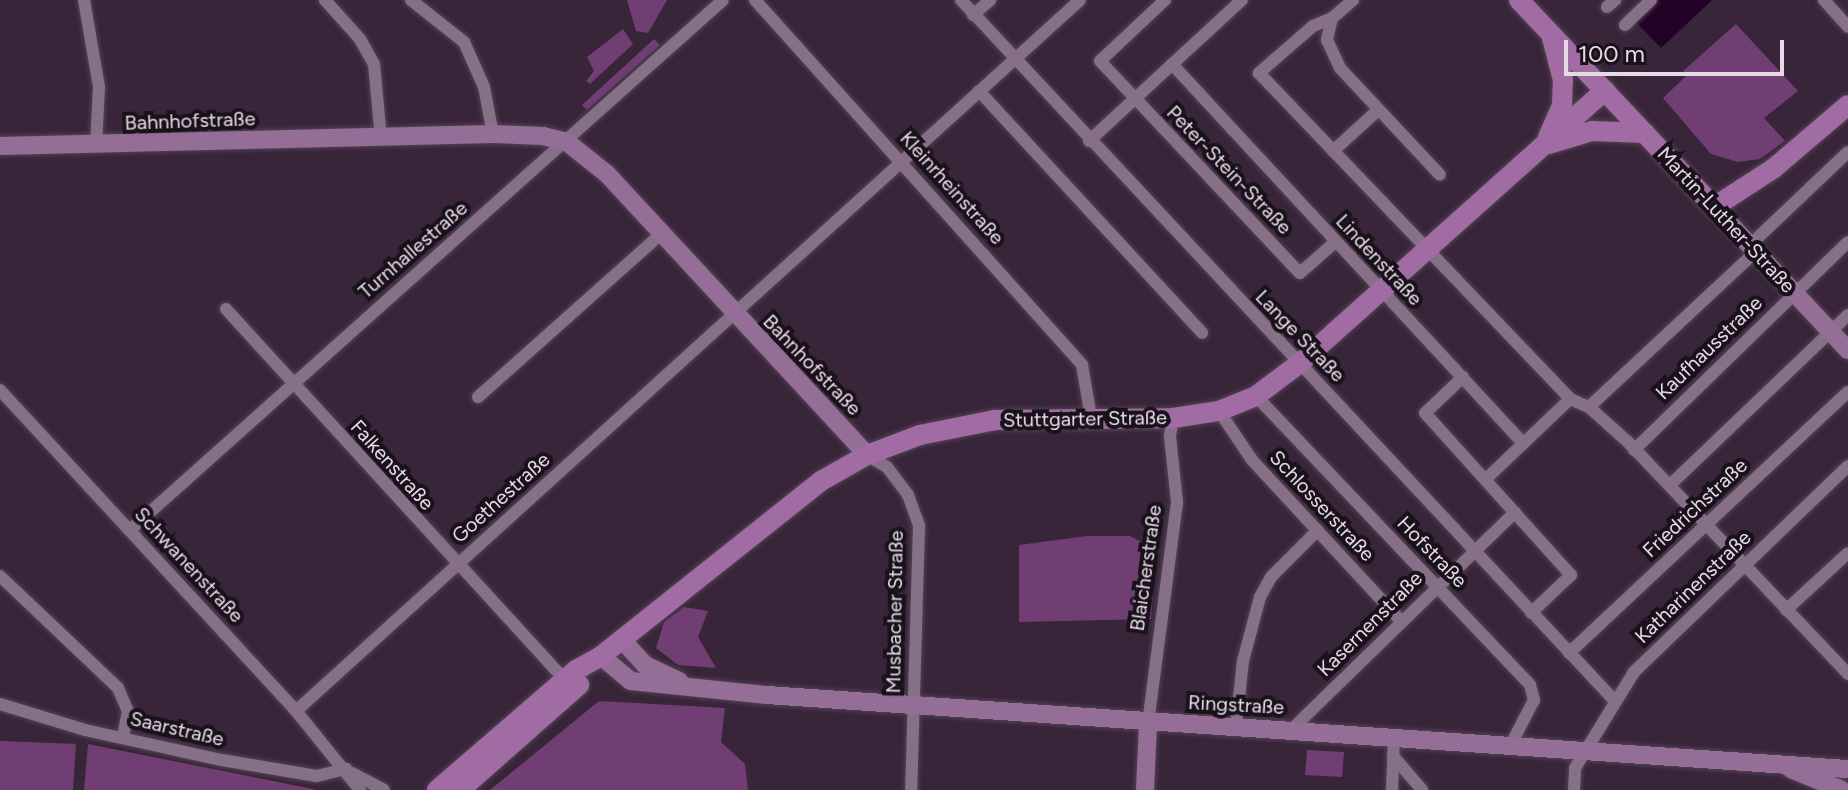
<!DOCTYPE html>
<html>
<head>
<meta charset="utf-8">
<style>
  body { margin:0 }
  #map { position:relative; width:1848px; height:790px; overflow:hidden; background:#382539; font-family:Figtree,sans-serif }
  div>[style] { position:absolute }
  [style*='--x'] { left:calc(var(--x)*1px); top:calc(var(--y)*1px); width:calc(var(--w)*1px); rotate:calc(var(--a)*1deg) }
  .green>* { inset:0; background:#713e74 }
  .water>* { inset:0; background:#230325 }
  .roads { filter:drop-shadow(0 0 2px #534354) drop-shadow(0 0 2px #534354) }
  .street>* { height:12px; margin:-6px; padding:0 6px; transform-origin:6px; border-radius:6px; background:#867087 }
  .secondary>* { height:18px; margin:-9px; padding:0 9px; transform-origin:9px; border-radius:9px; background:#946e96 }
  .primary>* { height:20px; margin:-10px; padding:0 10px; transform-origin:10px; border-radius:10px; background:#a16ca4 }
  span { translate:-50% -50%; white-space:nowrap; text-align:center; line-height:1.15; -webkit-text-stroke:8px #1a121b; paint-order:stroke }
  .street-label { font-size:20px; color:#e6dae7 }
  .scale { position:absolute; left:1564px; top:40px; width:220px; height:36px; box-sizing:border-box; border:4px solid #e6dae7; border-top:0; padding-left:10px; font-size:24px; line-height:28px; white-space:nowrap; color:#e6dae7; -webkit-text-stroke:6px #1a121b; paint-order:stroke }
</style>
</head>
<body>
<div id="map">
  <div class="green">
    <div style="clip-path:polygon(627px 0,667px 0,648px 33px,636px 31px)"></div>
    <div style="clip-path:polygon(1736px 24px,1798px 91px,1764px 118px,1785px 141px,1760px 159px,1738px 162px,1711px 154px,1663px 98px,1686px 76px,1683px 71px)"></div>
    <div style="clip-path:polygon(623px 29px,633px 44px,590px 84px,586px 81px,594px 71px,587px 57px)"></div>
    <div style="clip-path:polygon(654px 39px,660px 45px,587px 110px,582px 105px)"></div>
    <div style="clip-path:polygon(1087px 536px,1130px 536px,1156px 550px,1151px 619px,1019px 622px,1019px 545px)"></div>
    <div style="clip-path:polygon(684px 607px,708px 611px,698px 637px,716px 668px,678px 665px,656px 648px,664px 622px)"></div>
    <div style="clip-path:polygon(599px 701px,725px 708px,721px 742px,745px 764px,748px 790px,490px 790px)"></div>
    <div style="clip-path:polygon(0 741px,76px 744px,73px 790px,0 790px)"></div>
    <div style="clip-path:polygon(88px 744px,313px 789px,314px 790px,84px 790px)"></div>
    <div style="clip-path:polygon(1307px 750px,1344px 752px,1342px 777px,1305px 775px)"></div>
  </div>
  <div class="water">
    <div style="clip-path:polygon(1657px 0,1712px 0,1661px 48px,1635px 21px)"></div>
  </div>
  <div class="roads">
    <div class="street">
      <div style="--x:84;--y:0;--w:88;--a:80.2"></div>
      <div style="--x:99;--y:87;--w:59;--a:92.9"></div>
      <div style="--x:325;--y:0;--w:52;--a:48.1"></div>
      <div style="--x:360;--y:39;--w:29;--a:61"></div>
      <div style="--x:374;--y:64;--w:74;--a:84.6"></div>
      <div style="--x:411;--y:0;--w:68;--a:38.4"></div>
      <div style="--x:464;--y:42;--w:49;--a:66"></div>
      <div style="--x:484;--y:87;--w:48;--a:79.2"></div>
      <div style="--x:755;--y:0;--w:490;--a:48.1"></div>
      <div style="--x:1082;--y:365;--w:53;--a:80.2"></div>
      <div style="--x:961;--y:0;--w:956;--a:46.99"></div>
      <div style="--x:1165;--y:0;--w:89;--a:136.8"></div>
      <div style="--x:1100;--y:61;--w:291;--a:46.7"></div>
      <div style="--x:1300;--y:273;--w:45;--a:-41.4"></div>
      <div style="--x:1353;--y:0;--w:28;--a:139"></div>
      <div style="--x:1332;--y:18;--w:21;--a:157"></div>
      <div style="--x:1313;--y:26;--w:72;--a:139"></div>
      <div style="--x:1259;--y:73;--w:451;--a:46.3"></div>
      <div style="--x:1570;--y:399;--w:21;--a:23"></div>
      <div style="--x:1589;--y:407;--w:52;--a:41.9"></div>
      <div style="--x:1628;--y:442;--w:320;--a:46.5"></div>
      <div style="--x:1824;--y:0;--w:36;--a:48"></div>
      <div style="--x:1607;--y:7;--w:11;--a:-41"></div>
      <div style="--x:973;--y:15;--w:23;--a:-41"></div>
      <div style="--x:1332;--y:18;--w:23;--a:103"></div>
      <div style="--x:1327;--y:40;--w:31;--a:65"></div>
      <div style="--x:1340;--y:68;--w:146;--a:46.9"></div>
      <div style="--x:1625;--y:25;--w:36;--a:-44"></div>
      <div style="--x:1172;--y:64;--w:517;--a:47.2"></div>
      <div style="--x:979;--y:91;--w:329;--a:47.3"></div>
      <div style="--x:1089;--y:141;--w:208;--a:-42.7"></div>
      <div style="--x:1333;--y:151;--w:61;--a:-42.3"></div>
      <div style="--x:1750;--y:245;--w:135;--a:-43.5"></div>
      <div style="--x:226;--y:309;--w:501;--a:47.59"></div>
      <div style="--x:1463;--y:377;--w:52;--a:136.5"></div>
      <div style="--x:1425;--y:413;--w:218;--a:48"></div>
      <div style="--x:1571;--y:575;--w:55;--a:136.5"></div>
      <div style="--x:0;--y:390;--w:437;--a:47.3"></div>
      <div style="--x:296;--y:711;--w:102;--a:51"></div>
      <div style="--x:1256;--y:396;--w:398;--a:46.5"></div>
      <div style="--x:1530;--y:685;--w:16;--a:75"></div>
      <div style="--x:1534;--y:700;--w:54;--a:117.5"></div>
      <div style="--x:478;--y:397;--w:245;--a:-41.7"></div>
      <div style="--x:1589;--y:407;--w:229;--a:-43"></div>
      <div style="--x:1219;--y:411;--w:59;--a:56"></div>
      <div style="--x:1252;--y:460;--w:221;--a:47.2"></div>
      <div style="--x:1634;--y:450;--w:298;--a:-44.2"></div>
      <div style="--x:867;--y:455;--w:23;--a:31"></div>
      <div style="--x:887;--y:467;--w:35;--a:53"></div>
      <div style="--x:908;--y:495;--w:33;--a:70"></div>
      <div style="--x:919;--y:526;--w:264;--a:91.7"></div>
      <div style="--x:1486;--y:479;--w:116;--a:-43.6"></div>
      <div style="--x:1670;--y:485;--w:246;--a:-43.7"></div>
      <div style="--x:130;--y:530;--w:795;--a:-41.79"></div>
      <div style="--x:0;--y:576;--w:163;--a:43.5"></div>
      <div style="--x:118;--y:688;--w:25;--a:67"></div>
      <div style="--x:128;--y:711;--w:26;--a:101"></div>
      <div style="--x:1786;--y:610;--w:84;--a:-42.6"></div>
      <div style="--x:1569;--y:653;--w:382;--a:-43.1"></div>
      <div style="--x:0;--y:704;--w:89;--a:17"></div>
      <div style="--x:85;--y:730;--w:140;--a:12.4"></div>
      <div style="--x:222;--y:760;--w:96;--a:9.6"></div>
      <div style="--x:317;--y:776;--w:30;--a:-14"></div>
      <div style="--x:296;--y:711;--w:1058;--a:-42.2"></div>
      <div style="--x:1148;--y:723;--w:223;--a:-82.5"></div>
      <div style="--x:1177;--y:502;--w:66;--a:-96.1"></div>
      <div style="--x:1170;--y:436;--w:18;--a:-81"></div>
      <div style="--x:1236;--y:726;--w:65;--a:-83.9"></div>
      <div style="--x:1243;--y:661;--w:66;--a:-75.1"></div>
      <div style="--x:1260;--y:597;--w:23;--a:-61"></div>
      <div style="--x:1271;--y:577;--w:66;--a:-45"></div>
      <div style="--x:1292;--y:729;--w:311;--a:-44.2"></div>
      <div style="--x:1393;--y:756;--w:45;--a:49.5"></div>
      <div style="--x:352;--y:773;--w:36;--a:28"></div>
      <div style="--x:1392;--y:790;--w:51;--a:-87.8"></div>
      <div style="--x:1574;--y:790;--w:22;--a:-87"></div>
      <div style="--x:1575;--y:768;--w:113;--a:-58.4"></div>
      <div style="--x:1634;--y:672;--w:297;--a:-43.9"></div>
    </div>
    <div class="secondary">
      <div style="--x:0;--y:146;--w:493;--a:-1.4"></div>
      <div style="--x:493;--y:134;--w:50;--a:2.3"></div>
      <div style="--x:543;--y:136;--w:25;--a:14"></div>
      <div style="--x:567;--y:142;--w:51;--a:38.7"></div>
      <div style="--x:607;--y:174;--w:383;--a:47.2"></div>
      <div style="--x:1714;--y:207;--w:196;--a:46.9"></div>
      <div style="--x:621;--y:639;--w:35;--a:47"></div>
      <div style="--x:645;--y:665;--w:38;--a:25"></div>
      <div style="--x:601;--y:656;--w:39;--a:40"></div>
      <div style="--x:631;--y:681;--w:137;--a:5.9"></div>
      <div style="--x:767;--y:695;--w:1084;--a:3.92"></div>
      <div style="--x:1791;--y:769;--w:55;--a:22.4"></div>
      <div style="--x:1145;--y:790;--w:67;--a:-87.4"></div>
    </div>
    <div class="primary">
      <div style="--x:1519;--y:0;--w:284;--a:46.7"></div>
      <div style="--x:1714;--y:207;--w:72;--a:-33"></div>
      <div style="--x:1774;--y:168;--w:97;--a:-40.4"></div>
      <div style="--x:1548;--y:137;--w:35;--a:-66"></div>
      <div style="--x:1562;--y:105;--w:25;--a:-88"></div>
      <div style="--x:1563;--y:80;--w:43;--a:-104.7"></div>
      <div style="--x:1549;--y:144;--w:45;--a:-16.8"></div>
      <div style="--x:1592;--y:131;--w:53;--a:2.2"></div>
      <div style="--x:437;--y:790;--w:184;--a:-40.8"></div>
      <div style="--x:576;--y:670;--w:29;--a:-29"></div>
      <div style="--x:601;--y:656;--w:281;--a:-38.5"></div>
      <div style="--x:821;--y:481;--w:53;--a:-29.5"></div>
      <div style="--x:867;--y:455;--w:57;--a:-20.7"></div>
      <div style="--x:920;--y:435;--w:76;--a:-11.3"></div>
      <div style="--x:995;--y:420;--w:178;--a:-0.6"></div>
      <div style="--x:1173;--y:418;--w:47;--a:-8.7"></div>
      <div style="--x:1219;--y:411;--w:40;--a:-22"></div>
      <div style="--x:1256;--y:396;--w:55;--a:-36.9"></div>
      <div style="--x:1300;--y:363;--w:409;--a:-41.8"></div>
      <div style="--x:460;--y:790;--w:159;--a:-41.4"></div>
    </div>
  </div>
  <div class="street-label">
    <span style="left:190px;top:121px;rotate:-2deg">Bahnhofstraße</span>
    <span style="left:1229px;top:170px;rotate:46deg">Peter-Stein-Straße</span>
    <span style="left:952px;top:188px;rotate:48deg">Kleinrheinstraße</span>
    <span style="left:1726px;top:220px;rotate:47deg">Martin-Luther-Straße</span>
    <span style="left:413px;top:250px;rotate:-41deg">Turnhallestraße</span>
    <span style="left:1379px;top:260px;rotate:47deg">Lindenstraße</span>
    <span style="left:1300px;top:336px;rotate:46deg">Lange Straße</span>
    <span style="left:1709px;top:348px;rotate:-44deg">Kaufhausstraße</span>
    <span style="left:812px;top:365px;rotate:46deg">Bahnhofstraße</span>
    <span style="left:1085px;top:419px;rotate:-1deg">Stuttgarter Straße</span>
    <span style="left:392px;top:465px;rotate:48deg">Falkenstraße</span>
    <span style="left:501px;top:498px;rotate:-42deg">Goethestraße</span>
    <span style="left:1322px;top:506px;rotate:47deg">Schlosserstraße</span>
    <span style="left:1695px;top:508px;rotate:-43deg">Friedrichstraße</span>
    <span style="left:1432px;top:552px;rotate:46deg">Hofstraße</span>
    <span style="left:189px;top:565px;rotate:47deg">Schwanenstraße</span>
    <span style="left:1146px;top:568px;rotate:-82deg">Blaicherstraße</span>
    <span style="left:1693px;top:587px;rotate:-44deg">Katharinenstraße</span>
    <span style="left:895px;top:612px;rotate:-89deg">Musbacher Straße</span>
    <span style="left:1370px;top:624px;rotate:-45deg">Kasernenstraße</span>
    <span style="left:1236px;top:705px;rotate:3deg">Ringstraße</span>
    <span style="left:177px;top:729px;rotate:13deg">Saarstraße</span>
  </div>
  <div class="scale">100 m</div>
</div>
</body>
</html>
